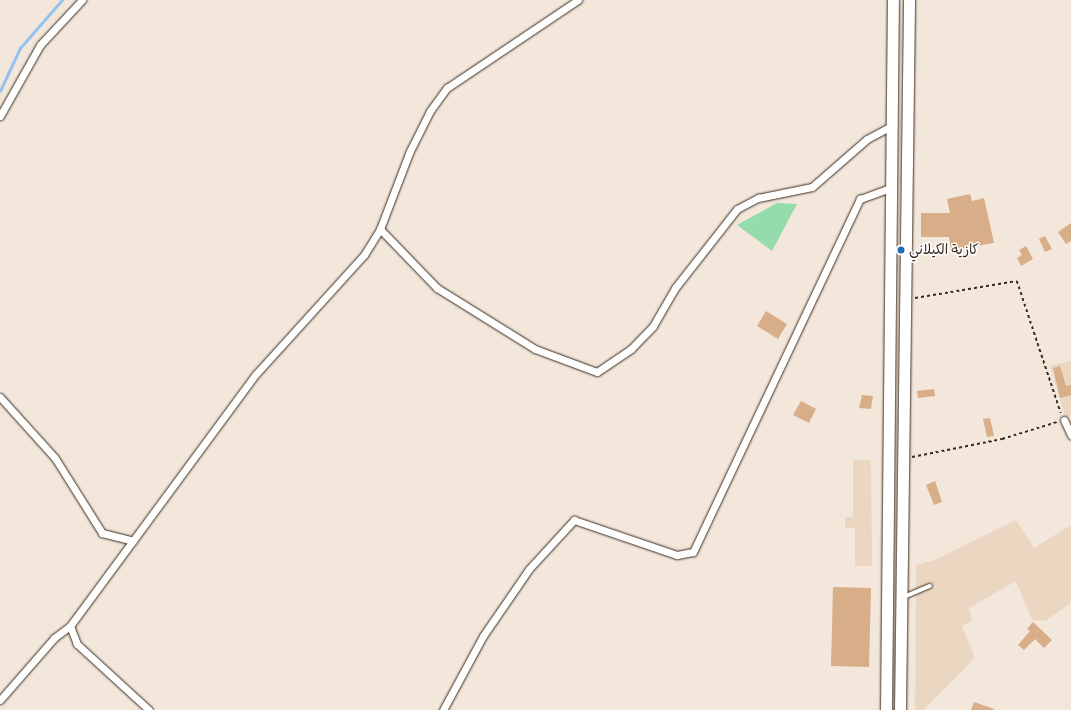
<!DOCTYPE html>
<html>
<head>
<meta charset="utf-8">
<style>
  body { margin:0 }
  #map { position:relative; width:1071px; height:710px; overflow:hidden; background:#f3e7db; font-family:Itim,"Playpen Sans Arabic",sans-serif }
  div>[style] { position:absolute }
  [style*='--x'] { left:calc(var(--x)*1px); top:calc(var(--y)*1px); width:calc(var(--w)*1px); rotate:calc(var(--a)*1deg) }
  .built>* { inset:0; background:#ebd6c2 }
  .green>* { inset:0; background:#94dcab }
  .stream>* { height:2.5px; margin:-1.25px; padding:0 1.25px; transform-origin:1.25px; border-radius:1.25px; background:#93c2ee }
  .building>* { inset:0; background:#d7ae88 }
  .path>* { height:1.5px; margin-top:-0.75px; transform-origin:0; background:repeating-linear-gradient(90deg,#3b2a1e 0 3px,transparent 0 6px) }
  .roads { filter:drop-shadow(0 0 1px #3b2a1e) drop-shadow(0 0 1px #3b2a1e) }
  .lane>* { height:3.5px; margin:-1.75px; padding:0 1.75px; transform-origin:1.75px; border-radius:1.75px; background:#fff }
  .street>* { height:7px; margin:-3.5px; padding:0 3.5px; transform-origin:3.5px; border-radius:3.5px; background:#fff }
  .primary>* { height:11px; margin:-5.5px; padding:0 5.5px; transform-origin:5.5px; border-radius:5.5px; background:#fff }
  .dots>* { width:11px; height:11px; translate:-50% -50%; box-sizing:border-box; border:2px solid #fff; border-radius:50% }
  span { translate:-50% -50%; white-space:nowrap; text-align:center; line-height:1.15; -webkit-text-stroke:3px #fff; paint-order:stroke }
  .poi-label { font-size:14px; color:#3b2a1e }
  .left { translate:0 -50%; text-align:left }
</style>
</head>
<body>
<div id="map">
  <div class="built">
    <div style="clip-path:polygon(1071px 361px,1071px 415px,1066px 419px,1050px 366px)"></div>
    <div style="clip-path:polygon(853px 460px,871px 460px,872px 566px,855px 566px,855px 528px,845px 528px,845px 517px,853px 517px)"></div>
    <div style="clip-path:polygon(1016px 520px,1034px 548px,1071px 525px,1071px 603px,1045px 621px,1032px 620px,1016px 581px,969px 608px,972px 620px,962px 626px,975px 658px,923px 710px,915px 710px,916px 565px,935px 560px)"></div>
  </div>
  <div class="green">
    <div style="clip-path:polygon(777px 203px,797px 204px,772px 251px,737px 225px)"></div>
  </div>
  <div class="stream">
    <div style="--x:0;--y:91;--w:47;--a:-65.1"></div>
    <div style="--x:20;--y:48;--w:64;--a:-48.8"></div>
  </div>
  <div class="building">
    <div style="clip-path:polygon(970px 194px,972px 201px,984px 198px,994px 243px,951px 250px,949px 237px,921px 237px,921px 213px,950px 213px,947px 199px)"></div>
    <div style="clip-path:polygon(1071px 223px,1071px 241px,1066px 244px,1058px 232px)"></div>
    <div style="clip-path:polygon(1045px 236px,1052px 249px,1045px 252px,1039px 239px)"></div>
    <div style="clip-path:polygon(1026px 246px,1033px 259px,1021px 266px,1017px 258px,1022px 255px,1019px 250px)"></div>
    <div style="clip-path:polygon(766px 311px,787px 324px,778px 339px,757px 326px)"></div>
    <div style="clip-path:polygon(1060px 366px,1066px 386px,1071px 385px,1071px 395px,1060px 398px,1053px 368px)"></div>
    <div style="clip-path:polygon(934px 389px,935px 396px,918px 398px,917px 391px)"></div>
    <div style="clip-path:polygon(862px 395px,873px 396px,871px 409px,859px 408px)"></div>
    <div style="clip-path:polygon(801px 401px,816px 409px,809px 423px,793px 415px)"></div>
    <div style="clip-path:polygon(990px 418px,994px 436px,987px 437px,983px 419px)"></div>
    <div style="clip-path:polygon(935px 481px,942px 502px,934px 505px,926px 485px)"></div>
    <div style="clip-path:polygon(833px 587px,871px 588px,869px 667px,831px 666px)"></div>
    <div style="clip-path:polygon(1033px 622px,1052px 640px,1044px 648px,1035px 639px,1024px 650px,1018px 645px,1030px 631px,1027px 629px)"></div>
    <div style="clip-path:polygon(974px 702px,994px 709px,994px 710px,971px 710px)"></div>
  </div>
  <div class="path">
    <div style="--x:915;--y:298;--w:103;--a:-9.5"></div>
    <div style="--x:1017;--y:281;--w:139;--a:71.6"></div>
    <div style="--x:912;--y:457;--w:92;--a:-11.3"></div>
    <div style="--x:1002;--y:439;--w:58;--a:-17.2"></div>
  </div>
  <div class="roads">
    <div class="lane">
      <div style="--x:904;--y:597;--w:28;--a:-23"></div>
    </div>
    <div class="street">
      <div style="--x:0;--y:116;--w:81;--a:-60.6"></div>
      <div style="--x:40;--y:45;--w:62;--a:-47"></div>
      <div style="--x:380;--y:229;--w:82;--a:46"></div>
      <div style="--x:437;--y:288;--w:115;--a:31.9"></div>
      <div style="--x:535;--y:349;--w:66;--a:20.4"></div>
      <div style="--x:597;--y:372;--w:41;--a:-34.1"></div>
      <div style="--x:631;--y:349;--w:32;--a:-46"></div>
      <div style="--x:653;--y:326;--w:44;--a:-59.9"></div>
      <div style="--x:675;--y:288;--w:100;--a:-51.9"></div>
      <div style="--x:737;--y:209;--w:24;--a:-28"></div>
      <div style="--x:758;--y:198;--w:55;--a:-11.5"></div>
      <div style="--x:812;--y:187;--w:73;--a:-41.1"></div>
      <div style="--x:867;--y:139;--w:30;--a:-28"></div>
      <div style="--x:0;--y:397;--w:82;--a:48"></div>
      <div style="--x:55;--y:458;--w:89;--a:57.9"></div>
      <div style="--x:102;--y:533;--w:32;--a:14"></div>
      <div style="--x:1064;--y:420;--w:17;--a:65"></div>
      <div style="--x:0;--y:700;--w:82;--a:-48.9"></div>
      <div style="--x:54;--y:638;--w:20;--a:-37"></div>
      <div style="--x:149;--y:710;--w:98;--a:-137.5"></div>
      <div style="--x:77;--y:644;--w:19;--a:-111"></div>
      <div style="--x:70;--y:626;--w:313;--a:-53.6"></div>
      <div style="--x:256;--y:374;--w:161;--a:-47.8"></div>
      <div style="--x:364;--y:255;--w:31;--a:-58"></div>
      <div style="--x:380;--y:229;--w:84;--a:-69"></div>
      <div style="--x:410;--y:151;--w:45;--a:-63.4"></div>
      <div style="--x:430;--y:111;--w:29;--a:-54"></div>
      <div style="--x:447;--y:88;--w:158;--a:-33.9"></div>
      <div style="--x:443;--y:710;--w:84;--a:-61.6"></div>
      <div style="--x:483;--y:636;--w:81;--a:-55.5"></div>
      <div style="--x:529;--y:569;--w:67;--a:-47.4"></div>
      <div style="--x:574;--y:520;--w:109;--a:18.8"></div>
      <div style="--x:677;--y:555;--w:16;--a:-11"></div>
      <div style="--x:693;--y:552;--w:391;--a:-64.7"></div>
      <div style="--x:860;--y:199;--w:32;--a:-20"></div>
    </div>
    <div class="primary">
      <div style="--x:886;--y:710;--w:710;--a:-89.44"></div>
      <div style="--x:900;--y:710;--w:710;--a:-89.27"></div>
    </div>
  </div>
  <div class="dots">
    <div style="left:901px;top:250px;background:#1f6fb2"></div>
  </div>
  <div class="poi-label">
    <span class="left" style="left:909px;top:250px">كازية الكيلاني</span>
  </div>
</div>
</body>
</html>
